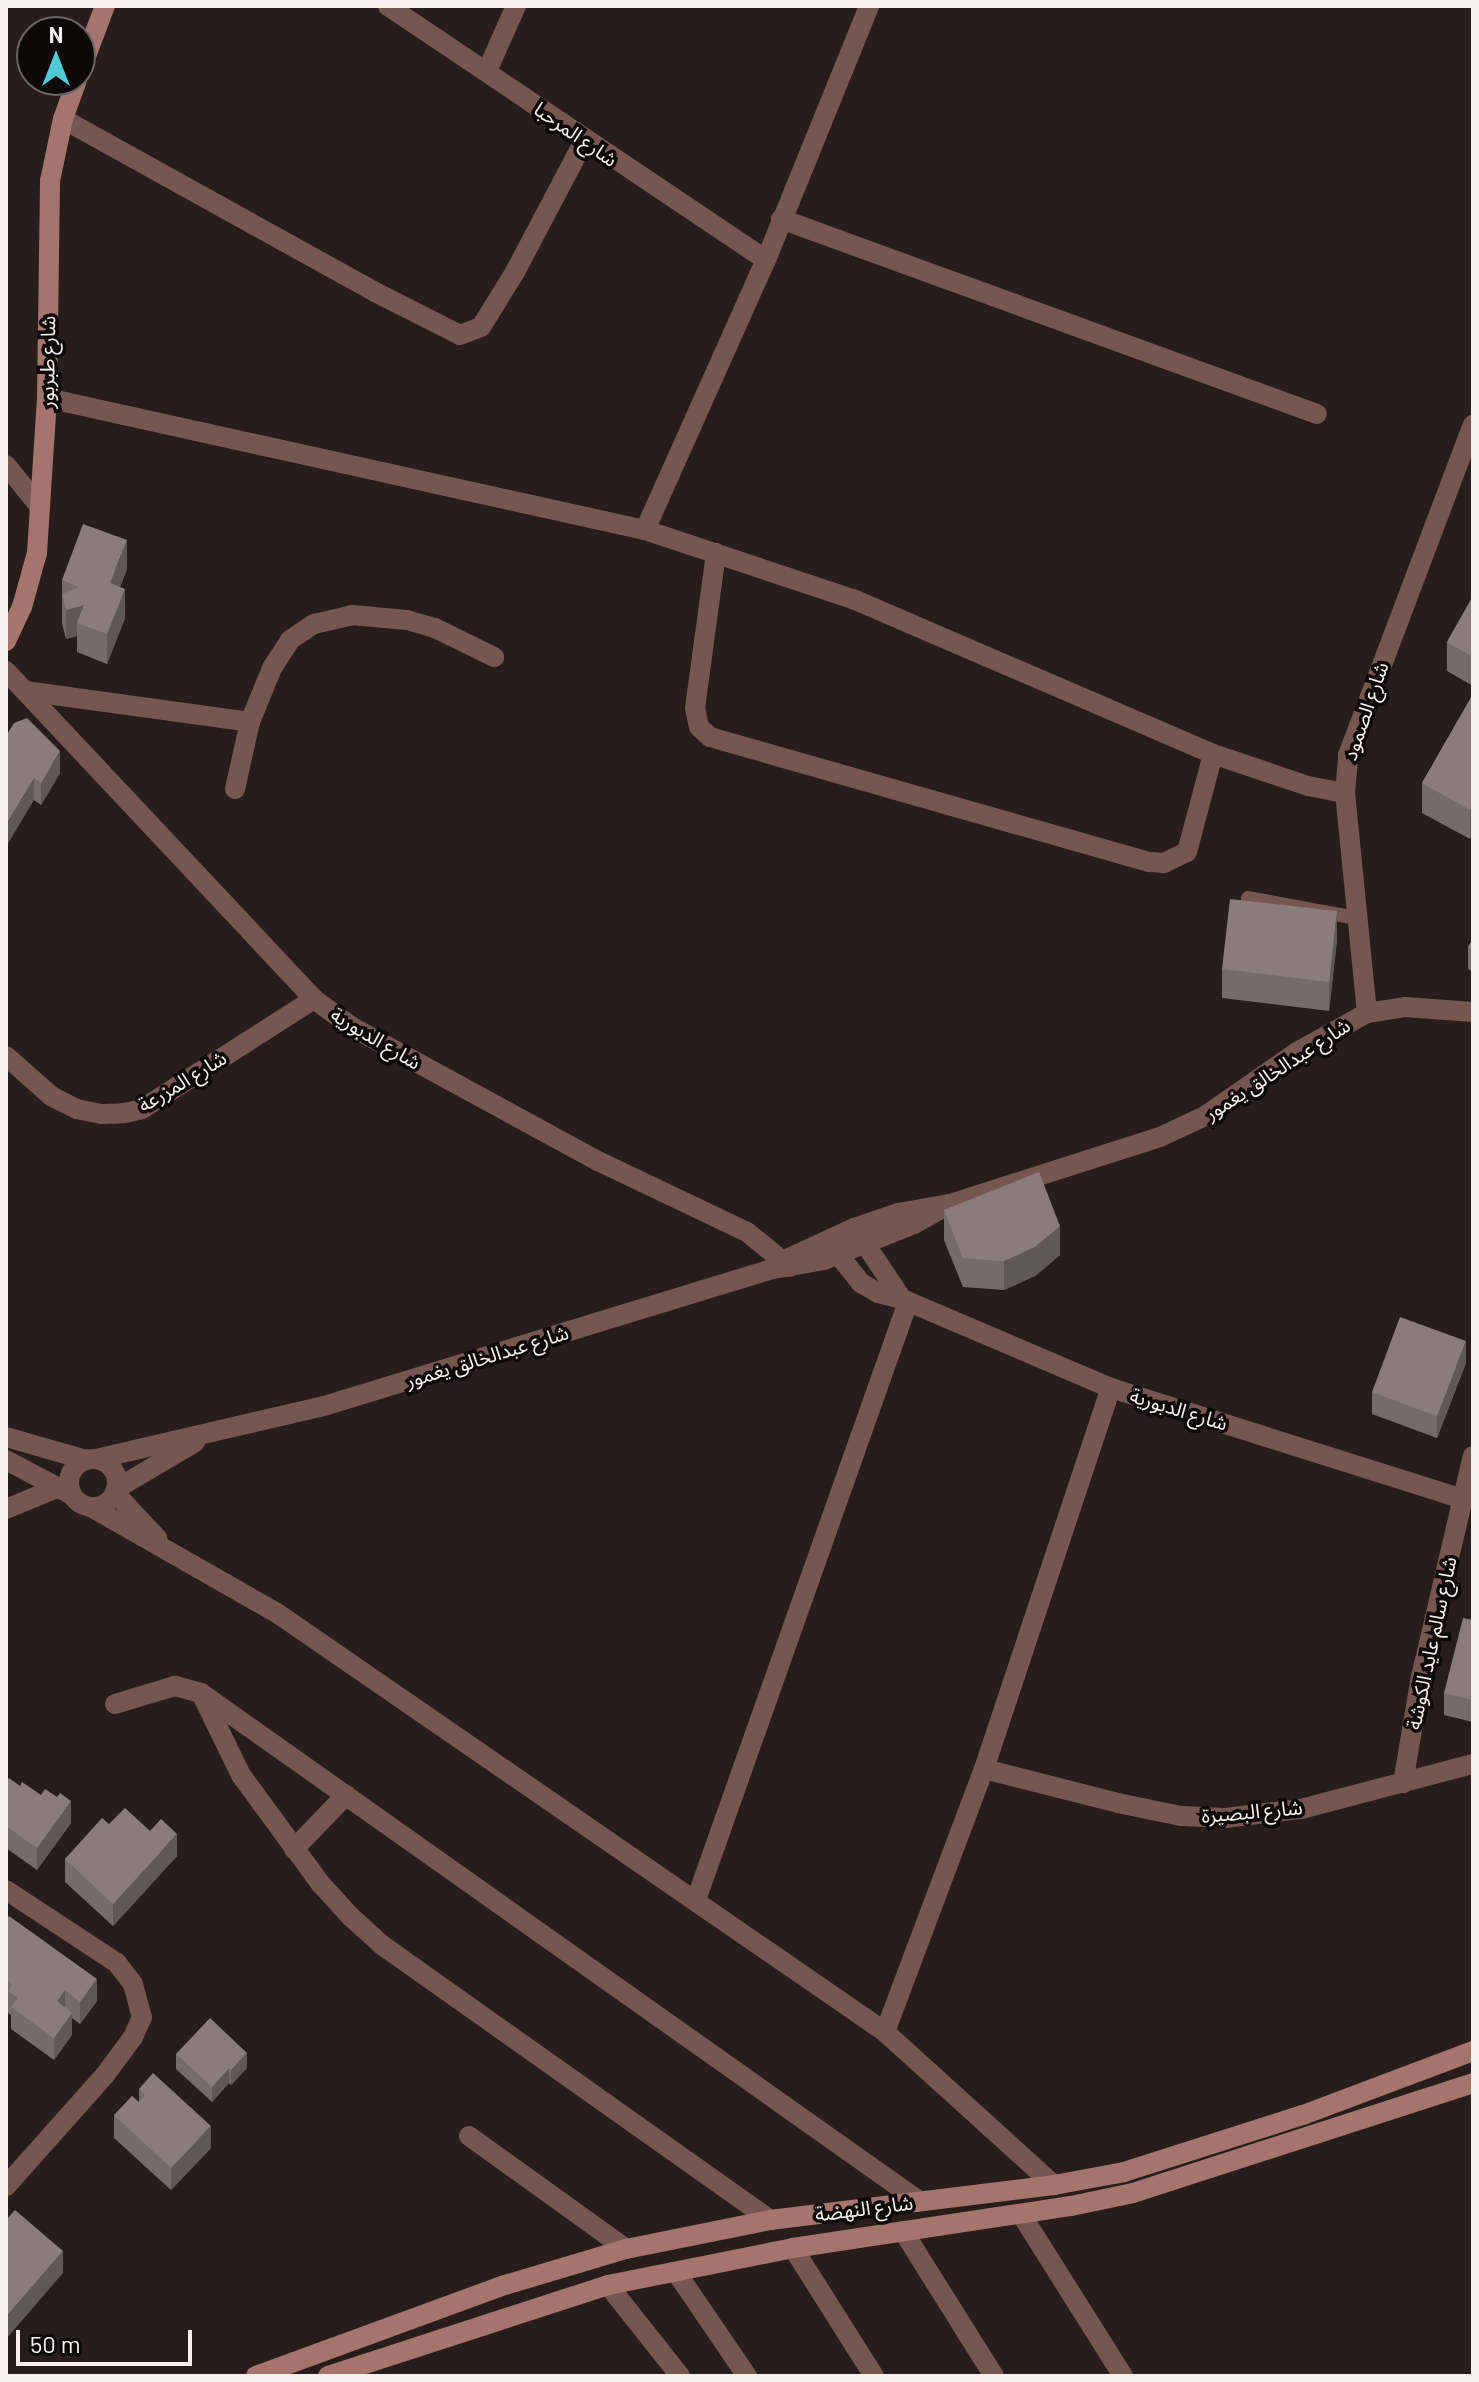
<!DOCTYPE html>
<html>
<head>
<meta charset="utf-8">
<style>
  body { margin:0 }
  #map { position:relative; width:1479px; height:2382px; overflow:hidden; background:#271e1c; font-family:Barlow,"Noto Sans Arabic",sans-serif }
  div>[style] { position:absolute }
  [style*='--x'] { left:calc(var(--x)*1px); top:calc(var(--y)*1px); width:calc(var(--w)*1px); rotate:calc(var(--a)*1deg) }
  .lane>* { height:14px; margin:-7px; padding:0 7px; transform-origin:7px; border-radius:7px; background:#755651 }
  .street>* { height:20px; margin:-10px; padding:0 10px; transform-origin:10px; border-radius:10px; background:#755651 }
  .street>.ring { margin:-10px; padding:0; box-sizing:content-box; background:none; border:20px solid #755651; border-radius:50% }
  .secondary>* { height:20px; margin:-10px; padding:0 10px; transform-origin:10px; border-radius:10px; background:#a5746c }
  .wall>* { inset:0; background:#756c69 }
  .shaded-wall>* { inset:0; background:#5f5855 }
  .building>* { inset:0; background:#887d7a }
  span { translate:-50% -50%; white-space:nowrap; text-align:center; line-height:1.15; -webkit-text-stroke:7px #0d0908; paint-order:stroke }
  .street-label { font-size:20px; color:#f7f0ef }
  .frame { position:absolute; inset:0; border:8px solid #f7f0ef; pointer-events:none }
  .north { position:absolute; left:16px; top:16px; width:80px; height:80px; box-sizing:border-box; background:#0d0908; border:2px solid #6b6564; border-radius:50%; rotate:0deg; font-size:22px; font-weight:700; line-height:32px; text-align:center; color:#f7f0ef }
  .north::after { content:''; display:block; margin:auto; width:28px; height:36px; background:#52cbd7; clip-path:polygon(50% 0,100% 100%,50% 72%,0 100%) }
  .scale { position:absolute; left:16px; top:2330px; width:176px; height:36px; box-sizing:border-box; border:4px solid #f7f0ef; border-top:0; padding-left:10px; font-size:24px; line-height:28px; white-space:nowrap; color:#f7f0ef; -webkit-text-stroke:6px #0d0908; paint-order:stroke }
</style>
</head>
<body>
<div id="map">
  <div class="lane">
    <div style="--x:1248;--y:898;--w:111;--a:10.4"></div>
  </div>
  <div class="street">
    <div style="--x:388;--y:6;--w:455;--a:33.9"></div>
    <div style="--x:487;--y:71;--w:71;--a:-66"></div>
    <div style="--x:63;--y:119;--w:357;--a:29"></div>
    <div style="--x:375;--y:292;--w:95;--a:26.8"></div>
    <div style="--x:460;--y:335;--w:22;--a:-21"></div>
    <div style="--x:481;--y:327;--w:65;--a:-58.3"></div>
    <div style="--x:515;--y:272;--w:148;--a:-62.2"></div>
    <div style="--x:781;--y:219;--w:570;--a:19.99"></div>
    <div style="--x:47;--y:398;--w:612;--a:12.45"></div>
    <div style="--x:645;--y:530;--w:219;--a:18.4"></div>
    <div style="--x:853;--y:599;--w:392;--a:23.3"></div>
    <div style="--x:1213;--y:754;--w:100;--a:18.6"></div>
    <div style="--x:1308;--y:786;--w:38;--a:11"></div>
    <div style="--x:6;--y:465;--w:54;--a:51"></div>
    <div style="--x:645;--y:530;--w:296;--a:-65.9"></div>
    <div style="--x:766;--y:260;--w:274;--a:-67.9"></div>
    <div style="--x:716;--y:553;--w:156;--a:97.7"></div>
    <div style="--x:695;--y:708;--w:19;--a:78"></div>
    <div style="--x:699;--y:727;--w:15;--a:42"></div>
    <div style="--x:710;--y:737;--w:456;--a:15.9"></div>
    <div style="--x:1149;--y:862;--w:15;--a:4"></div>
    <div style="--x:1164;--y:863;--w:25;--a:-26"></div>
    <div style="--x:1187;--y:852;--w:101;--a:-75.1"></div>
    <div style="--x:6;--y:671;--w:450;--a:46.8"></div>
    <div style="--x:314;--y:999;--w:47;--a:36.4"></div>
    <div style="--x:352;--y:1027;--w:280;--a:28.6"></div>
    <div style="--x:598;--y:1161;--w:165;--a:25.5"></div>
    <div style="--x:747;--y:1232;--w:55;--a:39.1"></div>
    <div style="--x:25;--y:691;--w:227;--a:7.8"></div>
    <div style="--x:235;--y:789;--w:69;--a:-77.4"></div>
    <div style="--x:250;--y:722;--w:58;--a:-67.8"></div>
    <div style="--x:272;--y:668;--w:33;--a:-57"></div>
    <div style="--x:290;--y:640;--w:29;--a:-34"></div>
    <div style="--x:314;--y:624;--w:39;--a:-13"></div>
    <div style="--x:352;--y:615;--w:55;--a:5.2"></div>
    <div style="--x:407;--y:620;--w:29;--a:16"></div>
    <div style="--x:435;--y:628;--w:66;--a:26.2"></div>
    <div style="--x:1367;--y:1013;--w:221;--a:-95.7"></div>
    <div style="--x:1345;--y:793;--w:38;--a:-85"></div>
    <div style="--x:1348;--y:755;--w:353;--a:-69.3"></div>
    <div style="--x:6;--y:1056;--w:60;--a:41.6"></div>
    <div style="--x:51;--y:1096;--w:28;--a:27"></div>
    <div style="--x:76;--y:1109;--w:25;--a:11"></div>
    <div style="--x:101;--y:1114;--w:24;--a:-2"></div>
    <div style="--x:125;--y:1113;--w:17;--a:-13"></div>
    <div style="--x:142;--y:1109;--w:204;--a:-32.6"></div>
    <div style="--x:860;--y:1236;--w:76;--a:56.3"></div>
    <div style="--x:832;--y:1247;--w:46;--a:51.1"></div>
    <div style="--x:861;--y:1283;--w:20;--a:30"></div>
    <div style="--x:878;--y:1293;--w:25;--a:14"></div>
    <div style="--x:902;--y:1299;--w:227;--a:23.1"></div>
    <div style="--x:1111;--y:1388;--w:369;--a:17.5"></div>
    <div style="--x:778;--y:1263;--w:84;--a:-24.7"></div>
    <div style="--x:854;--y:1228;--w:46;--a:-18.8"></div>
    <div style="--x:898;--y:1213;--w:53;--a:-9.8"></div>
    <div style="--x:950;--y:1204;--w:220;--a:-17.7"></div>
    <div style="--x:1160;--y:1137;--w:50;--a:-25"></div>
    <div style="--x:1205;--y:1116;--w:112;--a:-34.8"></div>
    <div style="--x:1297;--y:1052;--w:80;--a:-29.1"></div>
    <div style="--x:1367;--y:1013;--w:38;--a:-9"></div>
    <div style="--x:1405;--y:1007;--w:68;--a:4.2"></div>
    <div style="--x:6;--y:1437;--w:83;--a:16"></div>
    <div style="--x:96;--y:1459;--w:234;--a:-13.1"></div>
    <div style="--x:324;--y:1406;--w:464;--a:-17"></div>
    <div style="--x:768;--y:1270;--w:57;--a:-10.1"></div>
    <div style="--x:824;--y:1260;--w:97;--a:-21.8"></div>
    <div style="--x:914;--y:1224;--w:41;--a:-29.1"></div>
    <div class="ring" style="left:69px;top:1459px;width:28px;height:28px"></div>
    <div style="--x:6;--y:1460;--w:75;--a:27.9"></div>
    <div style="--x:116;--y:1489;--w:92;--a:-30.7"></div>
    <div style="--x:115;--y:1493;--w:62;--a:47"></div>
    <div style="--x:91;--y:1507;--w:214;--a:29.7"></div>
    <div style="--x:277;--y:1613;--w:738;--a:34.57"></div>
    <div style="--x:885;--y:2032;--w:228;--a:42.2"></div>
    <div style="--x:6;--y:1509;--w:57;--a:-22.5"></div>
    <div style="--x:201;--y:1693;--w:91;--a:64"></div>
    <div style="--x:241;--y:1775;--w:134;--a:53.8"></div>
    <div style="--x:320;--y:1883;--w:45;--a:47.7"></div>
    <div style="--x:350;--y:1916;--w:43;--a:42.2"></div>
    <div style="--x:382;--y:1945;--w:476;--a:35.3"></div>
    <div style="--x:115;--y:1704;--w:63;--a:-16.7"></div>
    <div style="--x:175;--y:1686;--w:27;--a:15"></div>
    <div style="--x:201;--y:1693;--w:880;--a:35.28"></div>
    <div style="--x:984;--y:1769;--w:138;--a:14.2"></div>
    <div style="--x:1118;--y:1803;--w:64;--a:11.7"></div>
    <div style="--x:1181;--y:1816;--w:44;--a:2.6"></div>
    <div style="--x:1225;--y:1818;--w:77;--a:-6.8"></div>
    <div style="--x:1301;--y:1809;--w:178;--a:-14.7"></div>
    <div style="--x:1403;--y:1783;--w:108;--a:-80.4"></div>
    <div style="--x:1421;--y:1677;--w:227;--a:-76.8"></div>
    <div style="--x:294;--y:1849;--w:75;--a:-46.1"></div>
    <div style="--x:6;--y:1890;--w:133;--a:33.3"></div>
    <div style="--x:117;--y:1963;--w:26;--a:53"></div>
    <div style="--x:133;--y:1984;--w:34;--a:75"></div>
    <div style="--x:142;--y:2017;--w:22;--a:114"></div>
    <div style="--x:133;--y:2037;--w:47;--a:126.4"></div>
    <div style="--x:105;--y:2075;--w:149;--a:131.7"></div>
    <div style="--x:696;--y:1900;--w:634;--a:-70.48"></div>
    <div style="--x:885;--y:2032;--w:281;--a:-69.4"></div>
    <div style="--x:984;--y:1769;--w:402;--a:-71.6"></div>
    <div style="--x:469;--y:2136;--w:193;--a:35.7"></div>
    <div style="--x:1021;--y:2214;--w:191;--a:57.8"></div>
    <div style="--x:903;--y:2231;--w:171;--a:57.9"></div>
    <div style="--x:793;--y:2248;--w:151;--a:57.7"></div>
    <div style="--x:676;--y:2272;--w:126;--a:55.7"></div>
    <div style="--x:608;--y:2285;--w:116;--a:51.6"></div>
  </div>
  <div class="secondary">
    <div style="--x:80;--y:72;--w:71;--a:-69.3"></div>
    <div style="--x:6;--y:641;--w:38;--a:-65"></div>
    <div style="--x:22;--y:607;--w:56;--a:-74.5"></div>
    <div style="--x:37;--y:553;--w:155;--a:-86.3"></div>
    <div style="--x:47;--y:398;--w:217;--a:-89.2"></div>
    <div style="--x:50;--y:181;--w:63;--a:-78.2"></div>
    <div style="--x:63;--y:119;--w:41;--a:-70.3"></div>
    <div style="--x:256;--y:2376;--w:265;--a:-20.1"></div>
    <div style="--x:505;--y:2285;--w:126;--a:-16.6"></div>
    <div style="--x:626;--y:2249;--w:147;--a:-11.4"></div>
    <div style="--x:770;--y:2220;--w:286;--a:-7"></div>
    <div style="--x:1054;--y:2185;--w:71;--a:-10.5"></div>
    <div style="--x:1124;--y:2172;--w:188;--a:-17.7"></div>
    <div style="--x:1303;--y:2115;--w:182;--a:-20.6"></div>
    <div style="--x:328;--y:2376;--w:294;--a:-18"></div>
    <div style="--x:608;--y:2285;--w:189;--a:-11.3"></div>
    <div style="--x:793;--y:2248;--w:281;--a:-8.6"></div>
    <div style="--x:1071;--y:2206;--w:63;--a:-11.8"></div>
    <div style="--x:1133;--y:2193;--w:357;--a:-17.9"></div>
  </div>
  <div class="wall">
    <div style="clip-path:polygon(127px 569px,120px 587px,125px 618px,107px 664px,77px 652px,77px 636px,66px 639px,62px 623px,62px 580px)"></div>
    <div style="clip-path:polygon(1473px 596px,1473px 686px,1447px 671px,1447px 642px)"></div>
    <div style="clip-path:polygon(1473px 694px,1470px 839px,1422px 813px,1422px 783px)"></div>
    <div style="clip-path:polygon(6px 736px,60px 773px,41px 805px,34px 800px)"></div>
    <div style="clip-path:polygon(1473px 939px,1473px 972px,1468px 969px,1468px 947px)"></div>
    <div style="clip-path:polygon(1337px 940px,1329px 1011px,1222px 998px,1222px 969px)"></div>
    <div style="clip-path:polygon(944px 1210px,1060px 1255px,1035px 1276px,1004px 1290px,963px 1287px,944px 1240px)"></div>
    <div style="clip-path:polygon(1466px 1363px,1437px 1438px,1372px 1414px,1372px 1392px)"></div>
    <div style="clip-path:polygon(1473px 1620px,1473px 1722px,1444px 1715px,1444px 1693px)"></div>
    <div style="clip-path:polygon(6px 1782px,20px 1786px,41px 1795px,57px 1797px,71px 1823px,37px 1870px,6px 1848px)"></div>
    <div style="clip-path:polygon(109px 1824px,177px 1856px,113px 1926px,65px 1882px,65px 1859px)"></div>
    <div style="clip-path:polygon(6px 1920px,97px 2001px,80px 2024px,72px 2018px,72px 2035px,54px 2060px,11px 2029px,11px 2015px,8px 2013px,8px 2005px,6px 2003px)"></div>
    <div style="clip-path:polygon(176px 2054px,247px 2068px,231px 2085px,229px 2083px,212px 2102px,176px 2069px)"></div>
    <div style="clip-path:polygon(139px 2089px,211px 2148px,171px 2190px,114px 2138px,114px 2115px,139px 2102px)"></div>
  </div>
  <div class="shaded-wall">
    <div style="clip-path:polygon(127px 540px,127px 569px,110px 612px,110px 583px)"></div>
    <div style="clip-path:polygon(125px 589px,125px 618px,107px 664px,107px 634px)"></div>
    <div style="clip-path:polygon(84px 605px,77px 623px,77px 636px,66px 639px,66px 610px)"></div>
    <div style="clip-path:polygon(60px 751px,60px 773px,41px 805px,41px 783px)"></div>
    <div style="clip-path:polygon(34px 778px,34px 800px,6px 847px,6px 825px)"></div>
    <div style="clip-path:polygon(1473px 804px,1473px 833px,1470px 839px,1470px 810px)"></div>
    <div style="clip-path:polygon(1337px 911px,1337px 940px,1329px 1011px,1329px 982px)"></div>
    <div style="clip-path:polygon(1060px 1226px,1060px 1255px,1035px 1276px,1004px 1290px,1004px 1261px)"></div>
    <div style="clip-path:polygon(1466px 1341px,1466px 1363px,1437px 1438px,1437px 1416px)"></div>
    <div style="clip-path:polygon(71px 1801px,71px 1823px,37px 1870px,37px 1848px)"></div>
    <div style="clip-path:polygon(177px 1834px,177px 1856px,113px 1926px,113px 1904px)"></div>
    <div style="clip-path:polygon(97px 1979px,97px 2001px,80px 2024px,80px 2002px)"></div>
    <div style="clip-path:polygon(65px 1990px,65px 2012px,57px 2001px)"></div>
    <div style="clip-path:polygon(72px 2013px,72px 2035px,54px 2060px,54px 2038px)"></div>
    <div style="clip-path:polygon(247px 2053px,247px 2068px,231px 2085px,231px 2070px)"></div>
    <div style="clip-path:polygon(229px 2068px,229px 2083px,212px 2102px,212px 2087px)"></div>
    <div style="clip-path:polygon(211px 2126px,211px 2148px,171px 2190px,171px 2168px)"></div>
    <div style="clip-path:polygon(63px 2251px,63px 2273px,6px 2339px,6px 2317px)"></div>
  </div>
  <div class="building">
    <div style="clip-path:polygon(83px 524px,127px 540px,110px 583px,125px 589px,107px 634px,77px 623px,84px 605px,66px 610px,62px 594px,79px 587px,62px 580px)"></div>
    <div style="clip-path:polygon(1473px 596px,1473px 657px,1447px 642px)"></div>
    <div style="clip-path:polygon(1473px 694px,1473px 804px,1470px 810px,1422px 783px)"></div>
    <div style="clip-path:polygon(27px 718px,60px 751px,41px 783px,34px 778px,6px 825px,6px 736px,14px 723px)"></div>
    <div style="clip-path:polygon(1230px 899px,1337px 911px,1329px 982px,1222px 969px)"></div>
    <div style="clip-path:polygon(1473px 939px,1473px 950px,1468px 947px)"></div>
    <div style="clip-path:polygon(1039px 1172px,1060px 1226px,1035px 1247px,1004px 1261px,963px 1258px,944px 1210px)"></div>
    <div style="clip-path:polygon(1400px 1317px,1466px 1341px,1437px 1416px,1372px 1392px)"></div>
    <div style="clip-path:polygon(1463px 1618px,1473px 1620px,1473px 1700px,1444px 1693px)"></div>
    <div style="clip-path:polygon(9px 1778px,20px 1786px,22px 1782px,41px 1795px,45px 1789px,57px 1797px,60px 1793px,71px 1801px,37px 1848px,6px 1826px,6px 1782px)"></div>
    <div style="clip-path:polygon(125px 1808px,150px 1831px,161px 1819px,177px 1834px,113px 1904px,65px 1859px,102px 1818px,109px 1824px)"></div>
    <div style="clip-path:polygon(9px 1916px,97px 1979px,80px 2002px,65px 1990px,57px 2001px,72px 2013px,54px 2038px,11px 2007px,18px 1998px,8px 1991px,12px 1985px,6px 1981px,6px 1967px,8px 1964px,6px 1963px,6px 1920px)"></div>
    <div style="clip-path:polygon(210px 2018px,247px 2053px,231px 2070px,229px 2068px,212px 2087px,176px 2054px)"></div>
    <div style="clip-path:polygon(153px 2073px,211px 2126px,171px 2168px,114px 2115px,132px 2096px,139px 2102px,145px 2095px,139px 2089px)"></div>
    <div style="clip-path:polygon(15px 2210px,63px 2251px,6px 2317px,6px 2220px)"></div>
  </div>
  <div class="street-label">
    <span style="left:576px;top:134px;rotate:35deg">شارع المرحبا</span>
    <span style="left:47px;top:362px;rotate:-89deg">شارع طبربور</span>
    <span style="left:1365px;top:711px;rotate:-71deg">شارع الصمود</span>
    <span style="left:376px;top:1038px;rotate:31deg">شارع الدبورية</span>
    <span style="left:1277px;top:1069px;rotate:-33deg">شارع عبدالخالق يغمور</span>
    <span style="left:182px;top:1081px;rotate:-31deg">شارع المزرعة</span>
    <span style="left:487px;top:1356px;rotate:-17deg">شارع عبدالخالق يغمور</span>
    <span style="left:1179px;top:1409px;rotate:17deg">شارع الدبورية</span>
    <span style="left:1431px;top:1643px;rotate:-78deg">شارع سالم عايد الكوشة</span>
    <span style="left:1252px;top:1811px;rotate:-5deg">شارع البصيرة</span>
    <span style="left:864px;top:2208px;rotate:-7deg">شارع النهضة</span>
  </div>
  <div class="frame"></div>
  <div class="north">N</div>
  <div class="scale">50 m</div>
</div>
</body>
</html>
